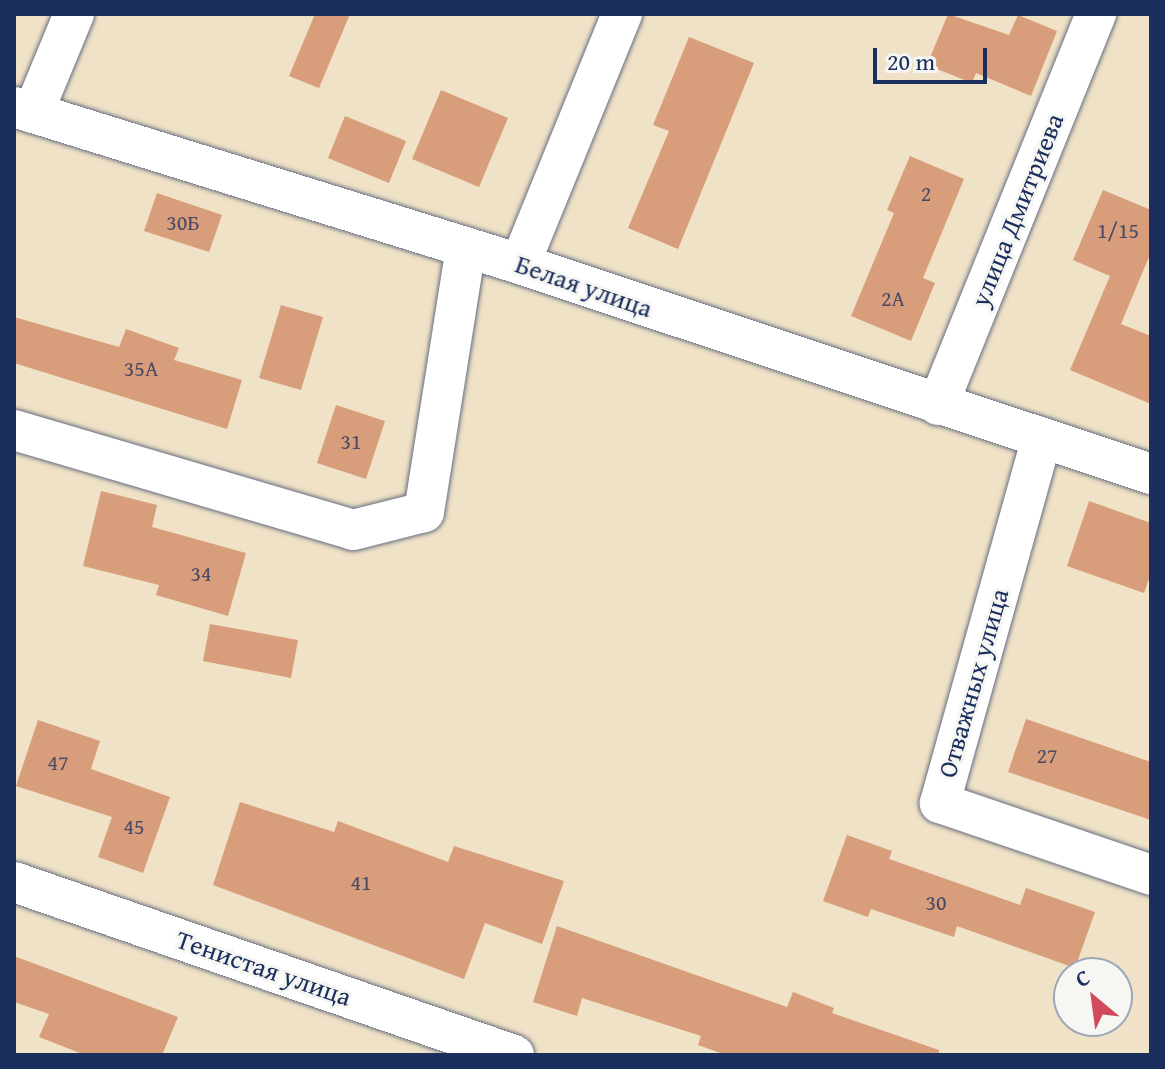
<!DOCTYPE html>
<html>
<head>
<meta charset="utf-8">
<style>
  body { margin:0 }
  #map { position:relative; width:1165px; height:1069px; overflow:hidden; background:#f0e2c6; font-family:"Gentium Book Plus",serif }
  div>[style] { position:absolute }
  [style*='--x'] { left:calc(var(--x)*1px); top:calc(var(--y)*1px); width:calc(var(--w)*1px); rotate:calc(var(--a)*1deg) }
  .building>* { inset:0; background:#d89d7a }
  .roads { filter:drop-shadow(0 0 2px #666e82) drop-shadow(0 0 2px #666e82) }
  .minor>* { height:40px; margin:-20px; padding:0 20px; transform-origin:20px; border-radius:20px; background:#fff }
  span { translate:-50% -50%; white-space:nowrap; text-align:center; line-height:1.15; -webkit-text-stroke:6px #f6f6f2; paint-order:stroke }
  .number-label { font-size:22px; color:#4a4a65 }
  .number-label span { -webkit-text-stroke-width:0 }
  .street-label { font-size:26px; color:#1b2f5e }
  .frame { position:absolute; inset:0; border:16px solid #1b2f5e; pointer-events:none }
  .north { position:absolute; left:1053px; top:957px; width:80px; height:80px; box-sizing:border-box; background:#f6f6f2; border:2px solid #9ea6b7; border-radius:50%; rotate:331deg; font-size:22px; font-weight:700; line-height:32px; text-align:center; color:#1b2f5e }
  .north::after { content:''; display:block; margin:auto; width:28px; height:36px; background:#d1495b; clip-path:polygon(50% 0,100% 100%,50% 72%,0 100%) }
  .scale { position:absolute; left:873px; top:48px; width:114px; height:36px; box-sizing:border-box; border:4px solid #1b2f5e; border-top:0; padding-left:10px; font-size:24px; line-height:28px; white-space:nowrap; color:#1b2f5e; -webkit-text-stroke:6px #f6f6f2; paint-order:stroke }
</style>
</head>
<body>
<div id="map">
  <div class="building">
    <div style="clip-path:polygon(315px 14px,350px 14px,319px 88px,289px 76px)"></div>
    <div style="clip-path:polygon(948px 14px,1009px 35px,1018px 15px,1057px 31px,1031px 96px,976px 73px,972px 83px,927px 65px)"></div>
    <div style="clip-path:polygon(689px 37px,754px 63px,678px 249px,628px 228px,669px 131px,653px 125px)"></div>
    <div style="clip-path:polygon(441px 90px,508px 118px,479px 187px,412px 159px)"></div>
    <div style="clip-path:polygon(345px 116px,406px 141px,389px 183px,328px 158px)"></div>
    <div style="clip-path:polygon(910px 156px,964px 179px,923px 278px,935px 283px,911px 341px,851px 316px,894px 213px,887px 210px)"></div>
    <div style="clip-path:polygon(1103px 190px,1151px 210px,1151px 252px,1121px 324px,1151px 336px,1151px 404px,1070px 370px,1110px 276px,1073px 260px)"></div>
    <div style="clip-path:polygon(157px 193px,222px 215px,209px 252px,144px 231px)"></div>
    <div style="clip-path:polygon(281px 305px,323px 317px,301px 390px,259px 378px)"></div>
    <div style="clip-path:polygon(14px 317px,119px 347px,126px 329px,179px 348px,174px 360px,242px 380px,227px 429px,14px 363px)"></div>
    <div style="clip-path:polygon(336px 405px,385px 421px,366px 479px,317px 463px)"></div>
    <div style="clip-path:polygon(101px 491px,157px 505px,152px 527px,246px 553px,228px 616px,156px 595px,159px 585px,83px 566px)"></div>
    <div style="clip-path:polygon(1089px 501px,1151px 523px,1151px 573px,1144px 593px,1067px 566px)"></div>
    <div style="clip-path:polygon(210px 624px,298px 640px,291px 678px,203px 661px)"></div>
    <div style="clip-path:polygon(1026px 719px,1151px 762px,1151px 820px,1008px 772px)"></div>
    <div style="clip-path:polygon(38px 720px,100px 741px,91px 769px,170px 797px,143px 873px,98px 857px,112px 817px,16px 786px)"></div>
    <div style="clip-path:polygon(240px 802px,334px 832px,338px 821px,448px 862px,454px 846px,564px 881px,542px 944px,485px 923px,464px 979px,213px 885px)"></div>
    <div style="clip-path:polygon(847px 835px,892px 851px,889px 859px,1020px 905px,1026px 888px,1095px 912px,1075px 968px,957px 926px,954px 937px,871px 909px,868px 917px,823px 901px)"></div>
    <div style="clip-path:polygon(557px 926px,787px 1007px,793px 992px,834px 1008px,832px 1013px,939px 1050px,939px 1055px,726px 1055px,698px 1045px,701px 1036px,582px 998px,577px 1016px,533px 1002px)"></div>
    <div style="clip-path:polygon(14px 956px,178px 1017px,162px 1055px,85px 1055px,39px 1037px,49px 1014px,14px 1002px)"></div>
  </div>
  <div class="roads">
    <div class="minor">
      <div style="--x:14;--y:107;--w:530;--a:17.24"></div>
      <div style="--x:520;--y:264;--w:665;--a:18.41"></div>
      <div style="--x:33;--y:113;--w:107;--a:-67.5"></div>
      <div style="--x:520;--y:264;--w:270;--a:-67.8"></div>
      <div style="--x:938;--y:405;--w:422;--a:-68"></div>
      <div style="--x:14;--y:430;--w:353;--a:16.4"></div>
      <div style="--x:353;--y:530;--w:73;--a:-14.2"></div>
      <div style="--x:424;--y:512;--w:268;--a:-81"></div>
      <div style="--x:1041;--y:441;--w:376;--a:105.6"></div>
      <div style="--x:940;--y:803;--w:223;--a:18.8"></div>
      <div style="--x:14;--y:882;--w:529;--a:19.09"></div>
    </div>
  </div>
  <div class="number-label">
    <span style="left:926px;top:194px">2</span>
    <span style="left:183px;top:223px">30Б</span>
    <span style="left:1118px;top:231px">1/15</span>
    <span style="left:893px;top:299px">2А</span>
    <span style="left:141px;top:369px">35А</span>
    <span style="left:351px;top:442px">31</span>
    <span style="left:201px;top:574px">34</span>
    <span style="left:1047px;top:756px">27</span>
    <span style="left:58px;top:763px">47</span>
    <span style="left:134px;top:827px">45</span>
    <span style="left:361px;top:883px">41</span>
    <span style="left:936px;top:903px">30</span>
  </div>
  <div class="street-label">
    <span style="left:1017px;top:210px;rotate:-68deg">улица Дмитриева</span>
    <span style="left:584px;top:286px;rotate:19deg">Белая улица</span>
    <span style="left:973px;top:683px;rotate:-74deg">Отважных улица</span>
    <span style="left:264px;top:968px;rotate:19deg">Тенистая улица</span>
  </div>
  <div class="frame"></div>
  <div class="north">С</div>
  <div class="scale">20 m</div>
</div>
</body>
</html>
